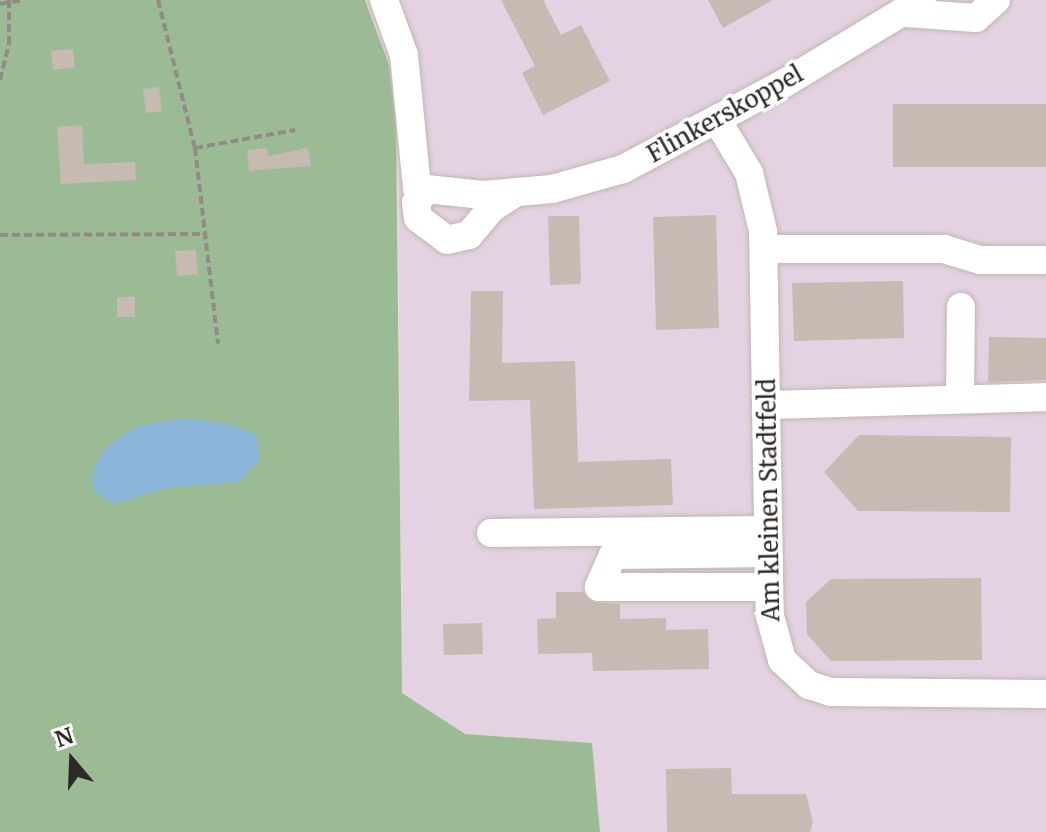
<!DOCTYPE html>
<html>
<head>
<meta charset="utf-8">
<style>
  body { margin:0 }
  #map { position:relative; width:1046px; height:832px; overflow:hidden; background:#eae0d5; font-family:Merriweather,serif }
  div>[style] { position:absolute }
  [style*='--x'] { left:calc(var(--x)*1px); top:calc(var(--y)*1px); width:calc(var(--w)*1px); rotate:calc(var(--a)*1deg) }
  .industrial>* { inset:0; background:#e4d1e2 }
  .green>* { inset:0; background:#9abb94 }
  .water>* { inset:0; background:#8cb6da }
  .building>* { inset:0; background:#c7bab2 }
  .path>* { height:4px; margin-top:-2px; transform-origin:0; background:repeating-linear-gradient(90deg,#928b83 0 8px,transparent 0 12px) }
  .roads { filter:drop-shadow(0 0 2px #c1b7ad) drop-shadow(0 0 2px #c1b7ad) }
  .minor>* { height:28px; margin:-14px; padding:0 14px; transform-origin:14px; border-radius:14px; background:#fff }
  span { translate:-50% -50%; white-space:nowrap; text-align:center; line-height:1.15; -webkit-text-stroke:7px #fff; paint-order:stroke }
  .street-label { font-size:24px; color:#2d2925 }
  .north { position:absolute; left:32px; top:720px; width:80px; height:80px; -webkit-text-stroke:6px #fff; paint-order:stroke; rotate:341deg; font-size:22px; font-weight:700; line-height:32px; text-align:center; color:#2d2925 }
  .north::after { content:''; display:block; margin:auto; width:28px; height:36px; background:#2d2925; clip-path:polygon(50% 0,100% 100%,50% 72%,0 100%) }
</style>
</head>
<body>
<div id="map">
  <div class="industrial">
    <div style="clip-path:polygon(365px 0,1046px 0,1046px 832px,600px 832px,592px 743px,465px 734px,402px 693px,398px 178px,379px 32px)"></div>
  </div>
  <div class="green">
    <div style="clip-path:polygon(0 0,365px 0,389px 65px,396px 124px,402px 693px,465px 734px,592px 743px,600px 832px,0 832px)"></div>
  </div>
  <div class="water">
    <div style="clip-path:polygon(186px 418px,230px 424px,256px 435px,260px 458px,240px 482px,166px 488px,115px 504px,94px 492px,93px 470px,107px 446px,137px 426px)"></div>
  </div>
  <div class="building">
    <div style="clip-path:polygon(501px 0,543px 0,561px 35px,581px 25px,610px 81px,543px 115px,522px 73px,535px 66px)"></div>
    <div style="clip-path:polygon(708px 0,773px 0,723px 28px)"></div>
    <div style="clip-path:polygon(73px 49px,75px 67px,53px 70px,51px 51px)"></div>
    <div style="clip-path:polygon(159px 87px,162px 111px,146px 113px,143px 89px)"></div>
    <div style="clip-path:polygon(893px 104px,1046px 104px,1046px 167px,893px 167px)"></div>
    <div style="clip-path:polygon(82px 125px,84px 164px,135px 162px,136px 180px,61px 184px,57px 127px)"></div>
    <div style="clip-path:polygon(267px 148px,268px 156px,308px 148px,311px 166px,249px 171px,247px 150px)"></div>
    <div style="clip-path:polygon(716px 215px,719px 328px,656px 330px,653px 217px)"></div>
    <div style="clip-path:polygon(548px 216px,579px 216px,581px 284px,550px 285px)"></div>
    <div style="clip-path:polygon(196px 250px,198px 274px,177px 276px,175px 251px)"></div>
    <div style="clip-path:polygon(903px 281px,904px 338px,794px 341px,792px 283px)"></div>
    <div style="clip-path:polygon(471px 291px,503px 291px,502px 363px,575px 361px,578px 462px,671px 459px,673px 505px,534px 509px,530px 400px,469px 401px)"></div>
    <div style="clip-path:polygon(117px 297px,135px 297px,135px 317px,117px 317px)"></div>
    <div style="clip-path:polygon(989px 337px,1046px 338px,1046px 380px,988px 382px)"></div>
    <div style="clip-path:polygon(859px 435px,1011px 437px,1010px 512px,858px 511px,824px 472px)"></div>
    <div style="clip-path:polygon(981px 578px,982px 660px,831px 661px,807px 634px,806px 602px,831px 579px)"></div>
    <div style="clip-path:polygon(556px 592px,583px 592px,592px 602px,620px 604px,620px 619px,666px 618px,666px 630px,708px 629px,709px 669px,593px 671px,592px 653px,538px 654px,537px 619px,556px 618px)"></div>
    <div style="clip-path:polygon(482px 623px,483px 654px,444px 655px,443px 624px)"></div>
    <div style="clip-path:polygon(731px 768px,732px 794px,806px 794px,813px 822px,810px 832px,667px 832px,666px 769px)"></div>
  </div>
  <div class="path">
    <div style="--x:158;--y:0;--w:153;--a:76"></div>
    <div style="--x:195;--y:148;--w:197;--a:83.3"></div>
    <div style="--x:0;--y:4;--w:23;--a:-10"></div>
    <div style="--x:0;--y:80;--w:37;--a:-76"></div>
    <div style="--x:9;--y:44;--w:44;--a:-90"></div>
    <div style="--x:195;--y:148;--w:102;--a:-10.2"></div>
    <div style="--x:0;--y:235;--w:206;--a:-0.3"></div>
  </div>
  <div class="roads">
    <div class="minor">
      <div style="--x:384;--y:0;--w:59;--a:70"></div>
      <div style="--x:404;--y:55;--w:134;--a:84.4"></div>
      <div style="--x:417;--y:188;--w:66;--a:6.1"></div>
      <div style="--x:483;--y:195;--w:69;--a:-5"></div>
      <div style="--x:552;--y:189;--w:74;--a:-15.7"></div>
      <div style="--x:623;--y:169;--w:181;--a:-28"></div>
      <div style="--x:783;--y:84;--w:162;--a:-31.1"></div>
      <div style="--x:906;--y:13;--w:70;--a:4.1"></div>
      <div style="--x:976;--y:18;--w:27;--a:-42"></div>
      <div style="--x:717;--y:120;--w:62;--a:58.9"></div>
      <div style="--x:749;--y:173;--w:60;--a:76.4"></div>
      <div style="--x:763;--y:231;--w:385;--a:89"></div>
      <div style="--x:770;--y:616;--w:46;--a:74.7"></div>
      <div style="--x:782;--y:660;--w:37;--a:43"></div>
      <div style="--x:809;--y:685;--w:22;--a:18"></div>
      <div style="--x:830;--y:692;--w:216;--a:0.5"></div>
      <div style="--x:425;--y:192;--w:13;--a:132"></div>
      <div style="--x:416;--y:202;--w:16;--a:83"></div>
      <div style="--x:418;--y:218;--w:36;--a:37"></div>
      <div style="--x:447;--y:240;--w:23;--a:-13"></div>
      <div style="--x:469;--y:235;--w:35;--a:-50"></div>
      <div style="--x:492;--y:208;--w:27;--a:-33"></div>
      <div style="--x:764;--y:249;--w:180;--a:0"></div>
      <div style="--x:944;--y:249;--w:38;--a:17"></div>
      <div style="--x:980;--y:260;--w:66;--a:0"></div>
      <div style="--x:960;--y:396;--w:89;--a:-89.4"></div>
      <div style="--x:767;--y:405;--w:279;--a:-1.6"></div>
      <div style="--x:491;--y:533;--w:277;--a:-0.6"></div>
      <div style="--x:768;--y:553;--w:155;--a:179.3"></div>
      <div style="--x:613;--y:555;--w:35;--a:114"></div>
      <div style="--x:599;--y:587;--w:170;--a:0"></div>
    </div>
  </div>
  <div class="street-label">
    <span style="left:725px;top:114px;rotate:-29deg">Flinkerskoppel</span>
    <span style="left:769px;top:500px;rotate:-91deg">Am kleinen Stadtfeld</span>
  </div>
  <div class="north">N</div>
</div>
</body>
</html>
